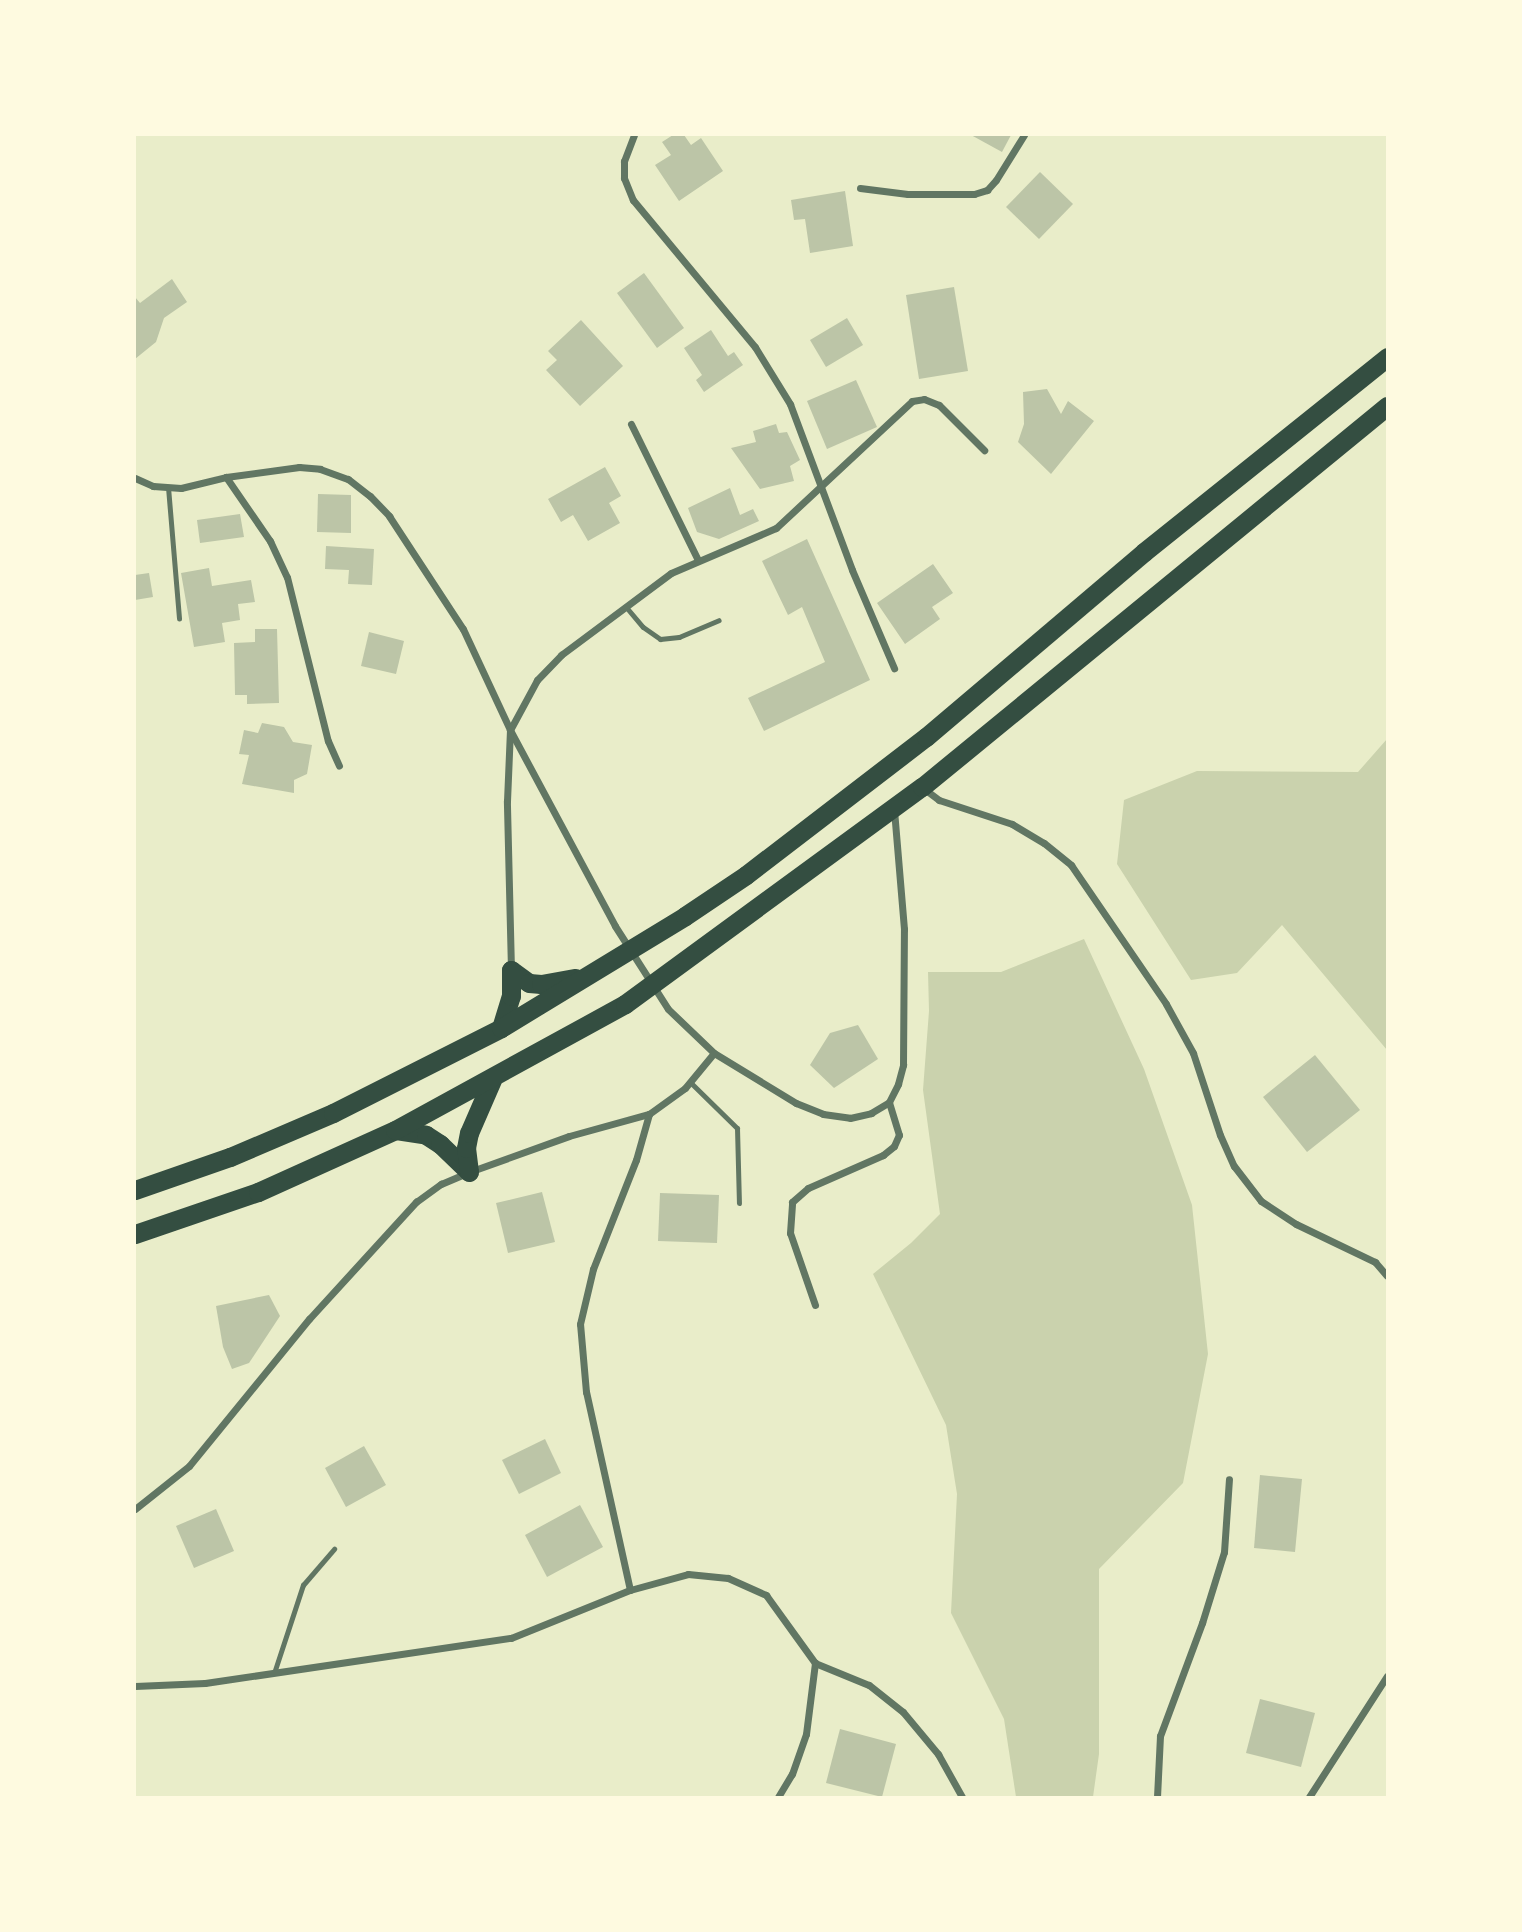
<!DOCTYPE html>
<html>
<head>
<meta charset="utf-8">
<style>
  body { margin:0 }
  #map { position:relative; width:1522px; height:1932px; overflow:hidden; background:#e9edc9; font-family:Ubuntu,sans-serif }
  div>[style] { position:absolute }
  [style*='--x'] { left:calc(var(--x)*1px); top:calc(var(--y)*1px); width:calc(var(--w)*1px); rotate:calc(var(--a)*1deg) }
  .green>* { inset:0; background:#cad2ad }
  .building>* { inset:0; background:#bcc5a7 }
  .service>* { height:5px; margin:-2.5px; padding:0 2.5px; transform-origin:2.5px; border-radius:2.5px; background:#617663 }
  .minor>* { height:7px; margin:-3.5px; padding:0 3.5px; transform-origin:3.5px; border-radius:3.5px; background:#617663 }
  .motorway>* { height:19px; margin:-9.5px; padding:0 9.5px; transform-origin:9.5px; border-radius:9.5px; background:#344e41 }
  span { translate:-50% -50%; white-space:nowrap; text-align:center; line-height:1.15; -webkit-text-stroke:7px #fefae0; paint-order:stroke }
  .frame { position:absolute; inset:0; border:136px solid #fefae0; pointer-events:none }
</style>
</head>
<body>
<div id="map">
  <div class="green">
    <div style="clip-path:polygon(1387px 739px,1387px 1050px,1282px 925px,1237px 973px,1191px 980px,1117px 864px,1124px 800px,1197px 771px,1358px 772px)"></div>
    <div style="clip-path:polygon(1084px 939px,1144px 1069px,1192px 1205px,1208px 1354px,1183px 1483px,1099px 1569px,1099px 1754px,1093px 1797px,1016px 1797px,1004px 1719px,951px 1613px,957px 1494px,946px 1425px,873px 1274px,911px 1243px,940px 1214px,923px 1090px,929px 1011px,928px 972px,1001px 972px)"></div>
  </div>
  <div class="building">
    <div style="clip-path:polygon(673px 135px,684px 135px,691px 145px,701px 138px,723px 171px,679px 201px,655px 165px,671px 155px,662px 142px)"></div>
    <div style="clip-path:polygon(971px 135px,1011px 135px,1002px 152px)"></div>
    <div style="clip-path:polygon(1040px 172px,1073px 204px,1039px 239px,1006px 207px)"></div>
    <div style="clip-path:polygon(845px 191px,853px 246px,810px 253px,805px 219px,794px 220px,791px 200px)"></div>
    <div style="clip-path:polygon(644px 273px,684px 328px,657px 348px,617px 293px)"></div>
    <div style="clip-path:polygon(172px 279px,187px 302px,164px 318px,156px 342px,135px 359px,135px 297px,140px 303px)"></div>
    <div style="clip-path:polygon(954px 287px,968px 371px,919px 379px,906px 295px)"></div>
    <div style="clip-path:polygon(847px 318px,863px 345px,826px 367px,810px 340px)"></div>
    <div style="clip-path:polygon(581px 320px,623px 366px,580px 406px,546px 370px,557px 360px,548px 351px)"></div>
    <div style="clip-path:polygon(711px 330px,728px 356px,734px 352px,743px 365px,704px 392px,696px 380px,702px 375px,684px 348px)"></div>
    <div style="clip-path:polygon(856px 380px,877px 427px,827px 449px,807px 401px)"></div>
    <div style="clip-path:polygon(1047px 389px,1061px 414px,1068px 401px,1094px 421px,1051px 474px,1018px 442px,1024px 424px,1023px 392px)"></div>
    <div style="clip-path:polygon(776px 424px,779px 433px,787px 432px,800px 460px,790px 466px,794px 481px,760px 489px,731px 448px,756px 442px,753px 431px)"></div>
    <div style="clip-path:polygon(605px 467px,621px 496px,609px 503px,620px 523px,588px 541px,573px 515px,561px 522px,548px 499px)"></div>
    <div style="clip-path:polygon(730px 488px,740px 515px,753px 509px,759px 521px,719px 539px,697px 532px,688px 508px)"></div>
    <div style="clip-path:polygon(318px 494px,351px 495px,351px 533px,317px 532px)"></div>
    <div style="clip-path:polygon(240px 514px,244px 537px,200px 543px,197px 520px)"></div>
    <div style="clip-path:polygon(807px 539px,870px 680px,764px 731px,748px 698px,825px 662px,802px 607px,788px 615px,762px 561px)"></div>
    <div style="clip-path:polygon(326px 546px,374px 549px,372px 585px,348px 584px,349px 570px,325px 569px)"></div>
    <div style="clip-path:polygon(933px 564px,953px 593px,932px 607px,940px 619px,905px 644px,877px 603px)"></div>
    <div style="clip-path:polygon(209px 568px,212px 586px,251px 580px,255px 602px,238px 604px,240px 620px,222px 623px,225px 642px,194px 647px,181px 573px)"></div>
    <div style="clip-path:polygon(149px 573px,153px 597px,135px 600px,135px 575px)"></div>
    <div style="clip-path:polygon(255px 629px,277px 629px,279px 703px,247px 704px,247px 695px,235px 695px,234px 643px,255px 642px)"></div>
    <div style="clip-path:polygon(369px 632px,404px 641px,396px 674px,361px 666px)"></div>
    <div style="clip-path:polygon(262px 723px,284px 727px,293px 742px,312px 745px,307px 774px,294px 780px,294px 793px,242px 784px,249px 755px,239px 754px,244px 730px,258px 733px)"></div>
    <div style="clip-path:polygon(858px 1025px,878px 1059px,834px 1088px,810px 1065px,830px 1033px)"></div>
    <div style="clip-path:polygon(1315px 1055px,1360px 1110px,1307px 1152px,1263px 1097px)"></div>
    <div style="clip-path:polygon(542px 1192px,555px 1242px,508px 1253px,496px 1203px)"></div>
    <div style="clip-path:polygon(660px 1193px,719px 1195px,717px 1243px,658px 1241px)"></div>
    <div style="clip-path:polygon(269px 1295px,280px 1316px,249px 1363px,232px 1369px,223px 1347px,216px 1306px)"></div>
    <div style="clip-path:polygon(545px 1439px,561px 1473px,519px 1494px,502px 1460px)"></div>
    <div style="clip-path:polygon(364px 1446px,386px 1485px,346px 1507px,325px 1468px)"></div>
    <div style="clip-path:polygon(1260px 1475px,1302px 1479px,1295px 1552px,1254px 1548px)"></div>
    <div style="clip-path:polygon(580px 1505px,603px 1547px,547px 1577px,525px 1535px)"></div>
    <div style="clip-path:polygon(216px 1509px,234px 1551px,194px 1568px,176px 1526px)"></div>
    <div style="clip-path:polygon(1260px 1699px,1315px 1713px,1301px 1767px,1246px 1753px)"></div>
    <div style="clip-path:polygon(840px 1729px,896px 1744px,882px 1797px,826px 1783px)"></div>
  </div>
  <div class="service">
    <div style="--x:168;--y:487;--w:132;--a:85.2"></div>
    <div style="--x:626;--y:607;--w:26;--a:50"></div>
    <div style="--x:643;--y:627;--w:21;--a:35"></div>
    <div style="--x:660;--y:639;--w:19;--a:-6"></div>
    <div style="--x:679;--y:637;--w:43;--a:-23"></div>
    <div style="--x:690;--y:1082;--w:66;--a:44.4"></div>
    <div style="--x:737;--y:1128;--w:75;--a:88.5"></div>
    <div style="--x:274;--y:1673;--w:93;--a:-71.8"></div>
    <div style="--x:303;--y:1585;--w:48;--a:-49.3"></div>
  </div>
  <div class="minor">
    <div style="--x:634;--y:135;--w:28;--a:111"></div>
    <div style="--x:624;--y:161;--w:17;--a:90"></div>
    <div style="--x:624;--y:178;--w:24;--a:68"></div>
    <div style="--x:633;--y:200;--w:191;--a:50.3"></div>
    <div style="--x:755;--y:347;--w:67;--a:58.4"></div>
    <div style="--x:790;--y:404;--w:177;--a:69.5"></div>
    <div style="--x:852;--y:570;--w:107;--a:66.8"></div>
    <div style="--x:860;--y:188;--w:48;--a:7.1"></div>
    <div style="--x:908;--y:194;--w:66;--a:0"></div>
    <div style="--x:974;--y:194;--w:14;--a:-17"></div>
    <div style="--x:987;--y:190;--w:13;--a:-48"></div>
    <div style="--x:996;--y:180;--w:53;--a:-58.1"></div>
    <div style="--x:631;--y:424;--w:152;--a:63.8"></div>
    <div style="--x:226;--y:477;--w:78;--a:55.5"></div>
    <div style="--x:270;--y:541;--w:40;--a:65"></div>
    <div style="--x:287;--y:577;--w:169;--a:76"></div>
    <div style="--x:328;--y:741;--w:27;--a:66"></div>
    <div style="--x:135;--y:478;--w:20;--a:24"></div>
    <div style="--x:153;--y:486;--w:28;--a:4"></div>
    <div style="--x:181;--y:488;--w:46;--a:-13.7"></div>
    <div style="--x:226;--y:477;--w:74;--a:-7.8"></div>
    <div style="--x:299;--y:467;--w:21;--a:5"></div>
    <div style="--x:320;--y:469;--w:30;--a:20"></div>
    <div style="--x:348;--y:479;--w:28;--a:38"></div>
    <div style="--x:370;--y:496;--w:28;--a:46"></div>
    <div style="--x:389;--y:516;--w:135;--a:56.8"></div>
    <div style="--x:463;--y:629;--w:111;--a:65"></div>
    <div style="--x:510;--y:730;--w:222;--a:61.8"></div>
    <div style="--x:615;--y:926;--w:98;--a:57.4"></div>
    <div style="--x:668;--y:1009;--w:64;--a:43.7"></div>
    <div style="--x:714;--y:1053;--w:96;--a:31.4"></div>
    <div style="--x:796;--y:1103;--w:29;--a:22"></div>
    <div style="--x:823;--y:1114;--w:27;--a:8"></div>
    <div style="--x:850;--y:1118;--w:22;--a:-13"></div>
    <div style="--x:871;--y:1113;--w:21;--a:-31"></div>
    <div style="--x:889;--y:1102;--w:20;--a:-63"></div>
    <div style="--x:898;--y:1084;--w:20;--a:-75"></div>
    <div style="--x:903;--y:1065;--w:136;--a:-89.6"></div>
    <div style="--x:904;--y:929;--w:119;--a:-94.8"></div>
    <div style="--x:923;--y:788;--w:20;--a:37"></div>
    <div style="--x:939;--y:800;--w:77;--a:18.2"></div>
    <div style="--x:1012;--y:824;--w:37;--a:31"></div>
    <div style="--x:1044;--y:843;--w:35;--a:39"></div>
    <div style="--x:1071;--y:865;--w:168;--a:55.6"></div>
    <div style="--x:1166;--y:1004;--w:56;--a:61.1"></div>
    <div style="--x:1193;--y:1053;--w:86;--a:71.8"></div>
    <div style="--x:1220;--y:1135;--w:34;--a:66"></div>
    <div style="--x:1234;--y:1166;--w:44;--a:52.4"></div>
    <div style="--x:1261;--y:1201;--w:42;--a:33.3"></div>
    <div style="--x:1296;--y:1224;--w:88;--a:25.7"></div>
    <div style="--x:1375;--y:1262;--w:18;--a:49"></div>
    <div style="--x:511;--y:970;--w:169;--a:-91.4"></div>
    <div style="--x:507;--y:801;--w:71;--a:-87.6"></div>
    <div style="--x:510;--y:730;--w:57;--a:-61.6"></div>
    <div style="--x:537;--y:680;--w:35;--a:-46"></div>
    <div style="--x:561;--y:655;--w:137;--a:-36.7"></div>
    <div style="--x:671;--y:573;--w:114;--a:-23.2"></div>
    <div style="--x:776;--y:528;--w:186;--a:-43"></div>
    <div style="--x:912;--y:401;--w:12;--a:-9"></div>
    <div style="--x:924;--y:399;--w:16;--a:22"></div>
    <div style="--x:939;--y:405;--w:64;--a:45"></div>
    <div style="--x:815;--y:1305;--w:76;--a:-109.1"></div>
    <div style="--x:790;--y:1233;--w:31;--a:-86"></div>
    <div style="--x:792;--y:1202;--w:21;--a:-41"></div>
    <div style="--x:808;--y:1188;--w:82;--a:-23.7"></div>
    <div style="--x:883;--y:1155;--w:14;--a:-39"></div>
    <div style="--x:894;--y:1146;--w:12;--a:-66"></div>
    <div style="--x:899;--y:1135;--w:34;--a:-107"></div>
    <div style="--x:135;--y:1509;--w:69;--a:-38.5"></div>
    <div style="--x:189;--y:1466;--w:190;--a:-50.8"></div>
    <div style="--x:309;--y:1319;--w:159;--a:-47.6"></div>
    <div style="--x:416;--y:1202;--w:31;--a:-36"></div>
    <div style="--x:441;--y:1184;--w:30;--a:-23"></div>
    <div style="--x:469;--y:1172;--w:106;--a:-19.8"></div>
    <div style="--x:569;--y:1136;--w:83;--a:-15.4"></div>
    <div style="--x:649;--y:1114;--w:44;--a:-35.8"></div>
    <div style="--x:685;--y:1088;--w:45;--a:-50.4"></div>
    <div style="--x:630;--y:1590;--w:203;--a:-102.5"></div>
    <div style="--x:586;--y:1392;--w:68;--a:-95"></div>
    <div style="--x:580;--y:1324;--w:57;--a:-76.7"></div>
    <div style="--x:593;--y:1269;--w:117;--a:-68.5"></div>
    <div style="--x:636;--y:1160;--w:48;--a:-74.2"></div>
    <div style="--x:135;--y:1686;--w:70;--a:-2.5"></div>
    <div style="--x:205;--y:1683;--w:309;--a:-8.4"></div>
    <div style="--x:511;--y:1638;--w:128;--a:-22"></div>
    <div style="--x:630;--y:1590;--w:60;--a:-15.4"></div>
    <div style="--x:688;--y:1574;--w:40;--a:5.7"></div>
    <div style="--x:728;--y:1578;--w:42;--a:24.1"></div>
    <div style="--x:766;--y:1595;--w:84;--a:54.2"></div>
    <div style="--x:815;--y:1663;--w:58;--a:22.2"></div>
    <div style="--x:869;--y:1685;--w:43;--a:38.5"></div>
    <div style="--x:903;--y:1712;--w:55;--a:50.2"></div>
    <div style="--x:938;--y:1754;--w:49;--a:60.8"></div>
    <div style="--x:778;--y:1797;--w:27;--a:-59"></div>
    <div style="--x:792;--y:1774;--w:42;--a:-70.7"></div>
    <div style="--x:806;--y:1734;--w:72;--a:-82.8"></div>
    <div style="--x:1157;--y:1797;--w:61;--a:-87.2"></div>
    <div style="--x:1160;--y:1736;--w:121;--a:-69.6"></div>
    <div style="--x:1202;--y:1623;--w:74;--a:-72.8"></div>
    <div style="--x:1224;--y:1552;--w:73;--a:-86.1"></div>
    <div style="--x:1309;--y:1797;--w:144;--a:-57.2"></div>
  </div>
  <div class="motorway">
    <div style="--x:511;--y:970;--w:22;--a:36"></div>
    <div style="--x:529;--y:983;--w:12;--a:5"></div>
    <div style="--x:541;--y:984;--w:35;--a:-10"></div>
    <div style="--x:501;--y:1028;--w:34;--a:-73"></div>
    <div style="--x:511;--y:996;--w:26;--a:-90"></div>
    <div style="--x:396;--y:1130;--w:30;--a:9"></div>
    <div style="--x:426;--y:1135;--w:17;--a:33"></div>
    <div style="--x:440;--y:1144;--w:40;--a:44"></div>
    <div style="--x:469;--y:1172;--w:24;--a:-97"></div>
    <div style="--x:466;--y:1148;--w:15;--a:-79"></div>
    <div style="--x:469;--y:1133;--w:58;--a:-66.5"></div>
    <div style="--x:135;--y:1190;--w:101;--a:-19.2"></div>
    <div style="--x:230;--y:1157;--w:112;--a:-23.1"></div>
    <div style="--x:333;--y:1113;--w:188;--a:-26.8"></div>
    <div style="--x:501;--y:1028;--w:215;--a:-31.3"></div>
    <div style="--x:685;--y:916;--w:73;--a:-33.9"></div>
    <div style="--x:746;--y:875;--w:227;--a:-37.5"></div>
    <div style="--x:926;--y:737;--w:286;--a:-40.3"></div>
    <div style="--x:1144;--y:552;--w:312;--a:-38.7"></div>
    <div style="--x:135;--y:1234;--w:130;--a:-18.9"></div>
    <div style="--x:258;--y:1192;--w:150;--a:-24.3"></div>
    <div style="--x:395;--y:1130;--w:262;--a:-28.7"></div>
    <div style="--x:625;--y:1004;--w:368;--a:-36.2"></div>
    <div style="--x:922;--y:787;--w:601;--a:-39.33"></div>
  </div>
  <div class="frame"></div>
</div>
</body>
</html>
